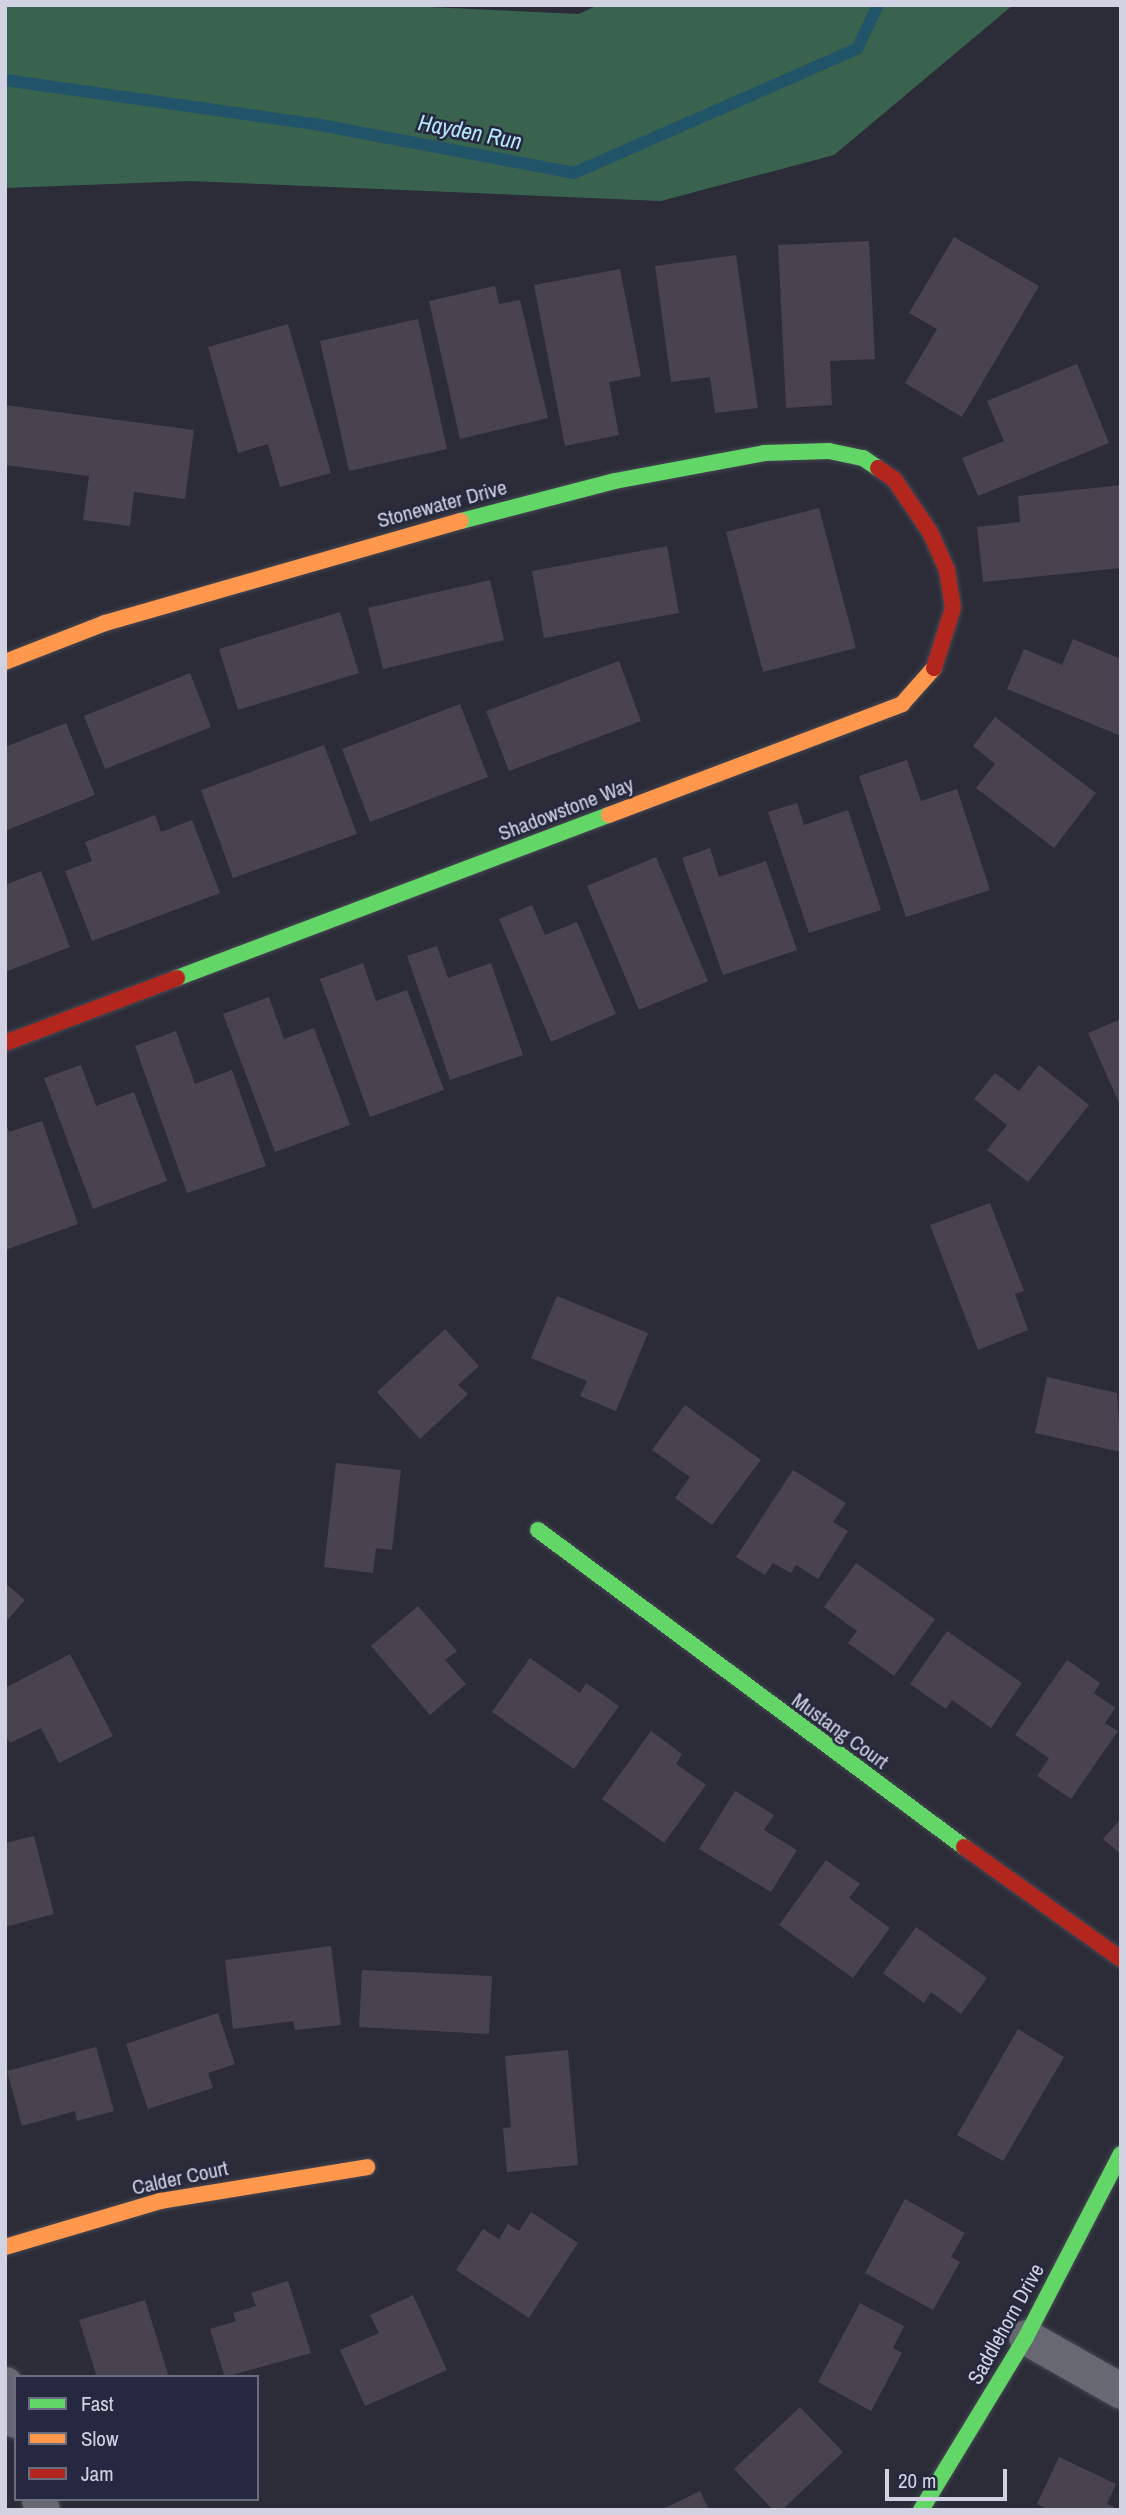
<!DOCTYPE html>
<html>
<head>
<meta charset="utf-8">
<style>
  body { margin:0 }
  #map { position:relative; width:1126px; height:2515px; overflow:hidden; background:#2b2c38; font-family:"Archivo Narrow",sans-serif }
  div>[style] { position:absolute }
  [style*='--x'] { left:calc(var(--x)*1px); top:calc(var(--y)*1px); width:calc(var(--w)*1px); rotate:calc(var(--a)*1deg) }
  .forest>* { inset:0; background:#39634e }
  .stream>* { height:12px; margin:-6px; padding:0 6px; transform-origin:6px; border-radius:6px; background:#215369 }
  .building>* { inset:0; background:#48434f }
  .roads { filter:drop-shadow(0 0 2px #464752) drop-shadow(0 0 2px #464752) }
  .street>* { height:35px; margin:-17.5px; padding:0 17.5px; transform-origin:17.5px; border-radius:17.5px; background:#676872 }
  .fast>* { height:16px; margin:-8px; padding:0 8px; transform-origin:8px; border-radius:8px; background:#63d668 }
  .slow>* { height:16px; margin:-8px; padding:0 8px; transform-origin:8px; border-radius:8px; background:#ff974d }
  .jam>* { height:16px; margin:-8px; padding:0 8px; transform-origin:8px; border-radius:8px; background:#b3261e }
  span { translate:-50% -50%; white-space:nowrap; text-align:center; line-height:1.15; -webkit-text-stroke:5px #25283e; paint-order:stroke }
  .street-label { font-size:21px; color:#d1d3e2 }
  .water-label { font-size:23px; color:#b6e6fd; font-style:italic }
  .frame { position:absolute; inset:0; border:7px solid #d1d3e2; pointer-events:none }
  .legend { position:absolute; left:14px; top:2375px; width:245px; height:126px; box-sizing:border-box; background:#25283e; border:2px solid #6a6c80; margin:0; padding:9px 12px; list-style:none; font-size:21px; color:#d1d3e2 }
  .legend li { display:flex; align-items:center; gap:14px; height:35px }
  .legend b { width:35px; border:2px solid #6a6c80 }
  .scale { position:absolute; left:885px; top:2469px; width:122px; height:32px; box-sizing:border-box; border:4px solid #d1d3e2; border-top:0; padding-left:9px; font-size:21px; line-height:24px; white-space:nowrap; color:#d1d3e2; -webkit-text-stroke:5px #25283e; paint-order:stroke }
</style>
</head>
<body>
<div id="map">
  <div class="forest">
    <div style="clip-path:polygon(5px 5px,385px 5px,579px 14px,598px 5px,1013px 5px,834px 155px,661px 201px,190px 181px,5px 188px)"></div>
  </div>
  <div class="stream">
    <div style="--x:5;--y:80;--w:313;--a:8.1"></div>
    <div style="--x:315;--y:124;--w:264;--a:10.7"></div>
    <div style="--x:574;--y:173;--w:309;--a:-23.7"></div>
    <div style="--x:857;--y:49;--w:49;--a:-64.5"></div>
  </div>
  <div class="building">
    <div style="clip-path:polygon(954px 237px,1039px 286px,962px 417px,905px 383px,937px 329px,909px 313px)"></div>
    <div style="clip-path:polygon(869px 241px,875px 359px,830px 361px,832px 405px,786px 408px,778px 245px)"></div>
    <div style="clip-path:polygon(736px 255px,758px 408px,715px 413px,710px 377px,671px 382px,655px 266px)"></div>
    <div style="clip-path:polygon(620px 269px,641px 376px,609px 382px,619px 435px,565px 446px,534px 285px)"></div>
    <div style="clip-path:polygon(495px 286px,499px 304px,520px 300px,548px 418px,460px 439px,429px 301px)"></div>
    <div style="clip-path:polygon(418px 319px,447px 449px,349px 471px,320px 341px)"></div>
    <div style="clip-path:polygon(288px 324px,331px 473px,280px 487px,268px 444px,238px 453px,208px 347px)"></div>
    <div style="clip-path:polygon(1077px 364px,1109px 443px,978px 496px,962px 458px,1004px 441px,987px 401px)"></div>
    <div style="clip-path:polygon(5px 405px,194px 430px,185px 499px,134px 492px,130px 526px,83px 520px,89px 476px,5px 465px)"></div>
    <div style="clip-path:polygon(1121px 485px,1121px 568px,983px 582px,977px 527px,1020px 522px,1018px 496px)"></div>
    <div style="clip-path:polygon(819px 508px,856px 648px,763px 672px,726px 532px)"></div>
    <div style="clip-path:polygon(667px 546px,679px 613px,544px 638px,532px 571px)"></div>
    <div style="clip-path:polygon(490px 580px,504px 640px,383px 669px,368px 608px)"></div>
    <div style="clip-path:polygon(340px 612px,359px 673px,238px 710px,219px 649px)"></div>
    <div style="clip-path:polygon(1073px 639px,1121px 659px,1121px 736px,1007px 689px,1024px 649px,1062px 665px)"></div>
    <div style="clip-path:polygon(619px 661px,641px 721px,509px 771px,486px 711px)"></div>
    <div style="clip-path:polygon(190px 673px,211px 727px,105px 769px,84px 716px)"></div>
    <div style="clip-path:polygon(460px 704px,488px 777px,370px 822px,342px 749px)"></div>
    <div style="clip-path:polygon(995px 717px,1096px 793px,1054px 848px,976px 788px,995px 764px,973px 746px)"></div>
    <div style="clip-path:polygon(66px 723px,95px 795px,5px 831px,5px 747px)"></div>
    <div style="clip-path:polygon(324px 745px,357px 834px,233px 878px,201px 790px)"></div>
    <div style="clip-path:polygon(907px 760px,921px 801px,957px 789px,990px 890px,906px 917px,859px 776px)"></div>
    <div style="clip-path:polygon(797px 803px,804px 825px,848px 810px,881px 910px,809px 933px,768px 812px)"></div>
    <div style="clip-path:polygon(155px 815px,161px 832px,192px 820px,220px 893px,92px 941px,65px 871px,92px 861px,85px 842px)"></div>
    <div style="clip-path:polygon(710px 848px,719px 877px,766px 861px,797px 950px,723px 975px,682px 858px)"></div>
    <div style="clip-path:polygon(656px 857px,708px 981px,639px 1010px,587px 886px)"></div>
    <div style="clip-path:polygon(41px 871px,70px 947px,5px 972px,5px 885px)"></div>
    <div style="clip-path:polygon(532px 905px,545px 935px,577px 922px,616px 1014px,551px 1042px,499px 919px)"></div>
    <div style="clip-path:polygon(437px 946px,448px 978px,491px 963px,523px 1055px,450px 1080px,407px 956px)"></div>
    <div style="clip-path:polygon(363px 963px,376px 1001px,407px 990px,444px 1090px,370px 1117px,320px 979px)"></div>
    <div style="clip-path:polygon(269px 997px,284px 1039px,314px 1028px,350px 1125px,275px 1152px,223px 1014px)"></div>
    <div style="clip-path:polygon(1121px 1019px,1121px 1107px,1088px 1033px)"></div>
    <div style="clip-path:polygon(176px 1031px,195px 1084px,232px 1070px,266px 1166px,187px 1193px,135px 1046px)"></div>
    <div style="clip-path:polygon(81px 1065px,96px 1106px,134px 1092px,167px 1181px,93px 1209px,44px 1078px)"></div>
    <div style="clip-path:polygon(1039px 1065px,1089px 1105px,1028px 1182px,987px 1150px,1007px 1125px,974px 1099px,995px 1073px,1019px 1091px)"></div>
    <div style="clip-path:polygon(5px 1121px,9px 1132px,42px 1121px,78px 1224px,5px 1250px)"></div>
    <div style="clip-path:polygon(990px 1203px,1024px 1291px,1015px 1294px,1028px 1330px,978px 1350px,930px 1225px)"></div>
    <div style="clip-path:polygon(557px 1296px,648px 1333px,616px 1411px,580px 1396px,587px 1381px,531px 1358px)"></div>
    <div style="clip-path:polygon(445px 1329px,479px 1366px,458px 1385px,468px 1394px,420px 1439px,377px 1392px)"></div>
    <div style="clip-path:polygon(1047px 1377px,1117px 1393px,1121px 1452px,1035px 1433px)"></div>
    <div style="clip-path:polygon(685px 1405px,761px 1460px,712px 1525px,675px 1498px,690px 1477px,652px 1450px)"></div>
    <div style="clip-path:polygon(336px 1463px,401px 1470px,392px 1550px,376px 1548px,373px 1573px,324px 1567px)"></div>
    <div style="clip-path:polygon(793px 1470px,846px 1503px,833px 1522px,848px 1531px,818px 1579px,796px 1565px,791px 1573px,773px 1563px,765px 1575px,736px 1557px)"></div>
    <div style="clip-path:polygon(856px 1563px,935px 1619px,894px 1676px,848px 1643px,857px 1631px,824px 1607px)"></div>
    <div style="clip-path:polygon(5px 1583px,25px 1600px,5px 1623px)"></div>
    <div style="clip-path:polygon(418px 1606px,457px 1651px,445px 1660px,466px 1684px,430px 1715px,371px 1646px)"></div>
    <div style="clip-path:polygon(947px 1631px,1022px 1683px,991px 1728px,952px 1700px,946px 1709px,910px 1684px)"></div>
    <div style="clip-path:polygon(70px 1654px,113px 1736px,59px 1763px,41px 1728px,10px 1743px,5px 1735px,5px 1688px)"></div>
    <div style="clip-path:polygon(530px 1658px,580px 1693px,586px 1683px,619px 1706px,574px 1769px,492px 1712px)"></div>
    <div style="clip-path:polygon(1067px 1660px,1100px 1683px,1094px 1693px,1115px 1708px,1105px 1723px,1118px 1731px,1071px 1799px,1037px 1776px,1049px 1758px,1015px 1735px)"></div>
    <div style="clip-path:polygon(651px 1731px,682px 1754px,676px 1764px,706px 1785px,664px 1843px,602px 1799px)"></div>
    <div style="clip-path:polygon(735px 1791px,774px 1815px,764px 1830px,797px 1850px,771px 1892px,699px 1849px)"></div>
    <div style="clip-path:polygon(1121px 1818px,1121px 1854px,1103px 1839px)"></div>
    <div style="clip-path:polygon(34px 1836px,54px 1914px,5px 1927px,5px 1843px)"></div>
    <div style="clip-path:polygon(826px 1860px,860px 1884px,849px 1898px,890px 1928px,853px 1978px,779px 1925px)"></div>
    <div style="clip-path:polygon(916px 1927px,987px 1978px,961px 2014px,931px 1992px,924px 2003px,883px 1973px)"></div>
    <div style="clip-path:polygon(331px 1946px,341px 2025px,295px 2030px,293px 2021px,233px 2029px,225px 1960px)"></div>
    <div style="clip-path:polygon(362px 1970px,492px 1976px,489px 2034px,359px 2027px)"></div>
    <div style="clip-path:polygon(218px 2013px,235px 2064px,208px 2073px,213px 2088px,148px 2109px,126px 2044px)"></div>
    <div style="clip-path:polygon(1018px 2029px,1064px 2057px,1003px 2161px,957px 2135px)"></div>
    <div style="clip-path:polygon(96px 2047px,114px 2111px,77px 2121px,75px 2111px,22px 2126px,7px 2071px)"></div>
    <div style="clip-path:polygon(568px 2050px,578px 2165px,507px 2172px,503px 2128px,511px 2127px,505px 2056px)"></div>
    <div style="clip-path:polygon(905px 2199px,965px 2233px,951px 2257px,960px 2262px,933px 2310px,865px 2273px)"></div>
    <div style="clip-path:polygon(531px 2212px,578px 2243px,529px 2318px,456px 2270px,483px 2229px,499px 2239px,508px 2224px,519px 2231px)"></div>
    <div style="clip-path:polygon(288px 2281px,311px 2353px,225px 2377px,210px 2329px,236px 2321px,233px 2313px,256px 2306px,251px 2293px)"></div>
    <div style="clip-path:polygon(413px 2295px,447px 2370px,365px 2406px,340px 2350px,379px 2333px,370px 2315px)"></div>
    <div style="clip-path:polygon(145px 2300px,169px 2377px,97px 2377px,79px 2320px)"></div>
    <div style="clip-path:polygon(860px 2303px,904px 2326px,893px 2348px,902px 2353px,871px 2411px,818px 2382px)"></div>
    <div style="clip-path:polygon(800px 2407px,843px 2452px,782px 2510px,773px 2510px,734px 2469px)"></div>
    <div style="clip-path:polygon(1059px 2457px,1116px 2484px,1107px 2504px,1120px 2510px,1049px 2510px,1037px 2504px)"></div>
    <div style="clip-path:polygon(700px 2491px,709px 2510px,661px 2510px)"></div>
  </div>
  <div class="roads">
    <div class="street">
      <div style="--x:1026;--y:2337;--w:109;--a:29.6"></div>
      <div style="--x:5;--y:2384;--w:38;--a:73"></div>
      <div style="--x:39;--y:2499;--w:11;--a:75"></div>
    </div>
    <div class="fast">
      <div style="--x:461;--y:521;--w:159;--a:-14.6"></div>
      <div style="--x:615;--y:481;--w:152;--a:-10.6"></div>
      <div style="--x:764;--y:453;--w:65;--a:-1.8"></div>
      <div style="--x:829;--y:451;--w:35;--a:12"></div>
      <div style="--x:863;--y:458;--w:18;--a:34"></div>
      <div style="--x:177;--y:978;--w:462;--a:-20.7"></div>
      <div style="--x:538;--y:1530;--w:531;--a:36.65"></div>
      <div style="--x:921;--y:2510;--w:202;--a:-58.7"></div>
      <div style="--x:1026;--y:2337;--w:206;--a:-62.6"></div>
    </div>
    <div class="slow">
      <div style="--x:5;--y:662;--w:107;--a:-21.3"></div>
      <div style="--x:105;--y:623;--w:370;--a:-16"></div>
      <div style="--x:609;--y:815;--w:313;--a:-20.7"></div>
      <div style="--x:902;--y:704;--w:48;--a:-48.4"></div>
      <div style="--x:5;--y:2247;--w:162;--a:-16.5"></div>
      <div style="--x:160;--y:2201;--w:210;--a:-9.3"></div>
    </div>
    <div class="jam">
      <div style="--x:878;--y:468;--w:19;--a:35"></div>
      <div style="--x:894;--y:479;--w:64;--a:55.8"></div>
      <div style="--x:930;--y:532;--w:42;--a:65.9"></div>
      <div style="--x:947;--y:570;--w:38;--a:81"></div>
      <div style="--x:953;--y:608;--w:63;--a:107.6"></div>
      <div style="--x:5;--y:1043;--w:184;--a:-20.7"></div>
      <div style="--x:964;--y:1847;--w:193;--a:35.5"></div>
    </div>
  </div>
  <div class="street-label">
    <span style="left:442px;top:504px;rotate:-15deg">Stonewater Drive</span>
    <span style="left:566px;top:809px;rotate:-21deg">Shadowstone Way</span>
    <span style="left:840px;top:1731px;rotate:36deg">Mustang Court</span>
    <span style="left:180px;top:2178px;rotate:-12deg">Calder Court</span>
    <span style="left:1006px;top:2324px;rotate:-61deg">Saddlehorn Drive</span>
  </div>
  <div class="water-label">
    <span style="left:470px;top:132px;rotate:11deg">Hayden Run</span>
  </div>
  <div class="frame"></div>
  <ul class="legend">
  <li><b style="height:9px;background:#63d668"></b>Fast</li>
  <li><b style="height:9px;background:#ff974d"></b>Slow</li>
  <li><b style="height:9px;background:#b3261e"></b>Jam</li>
  </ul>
  <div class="scale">20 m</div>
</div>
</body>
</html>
